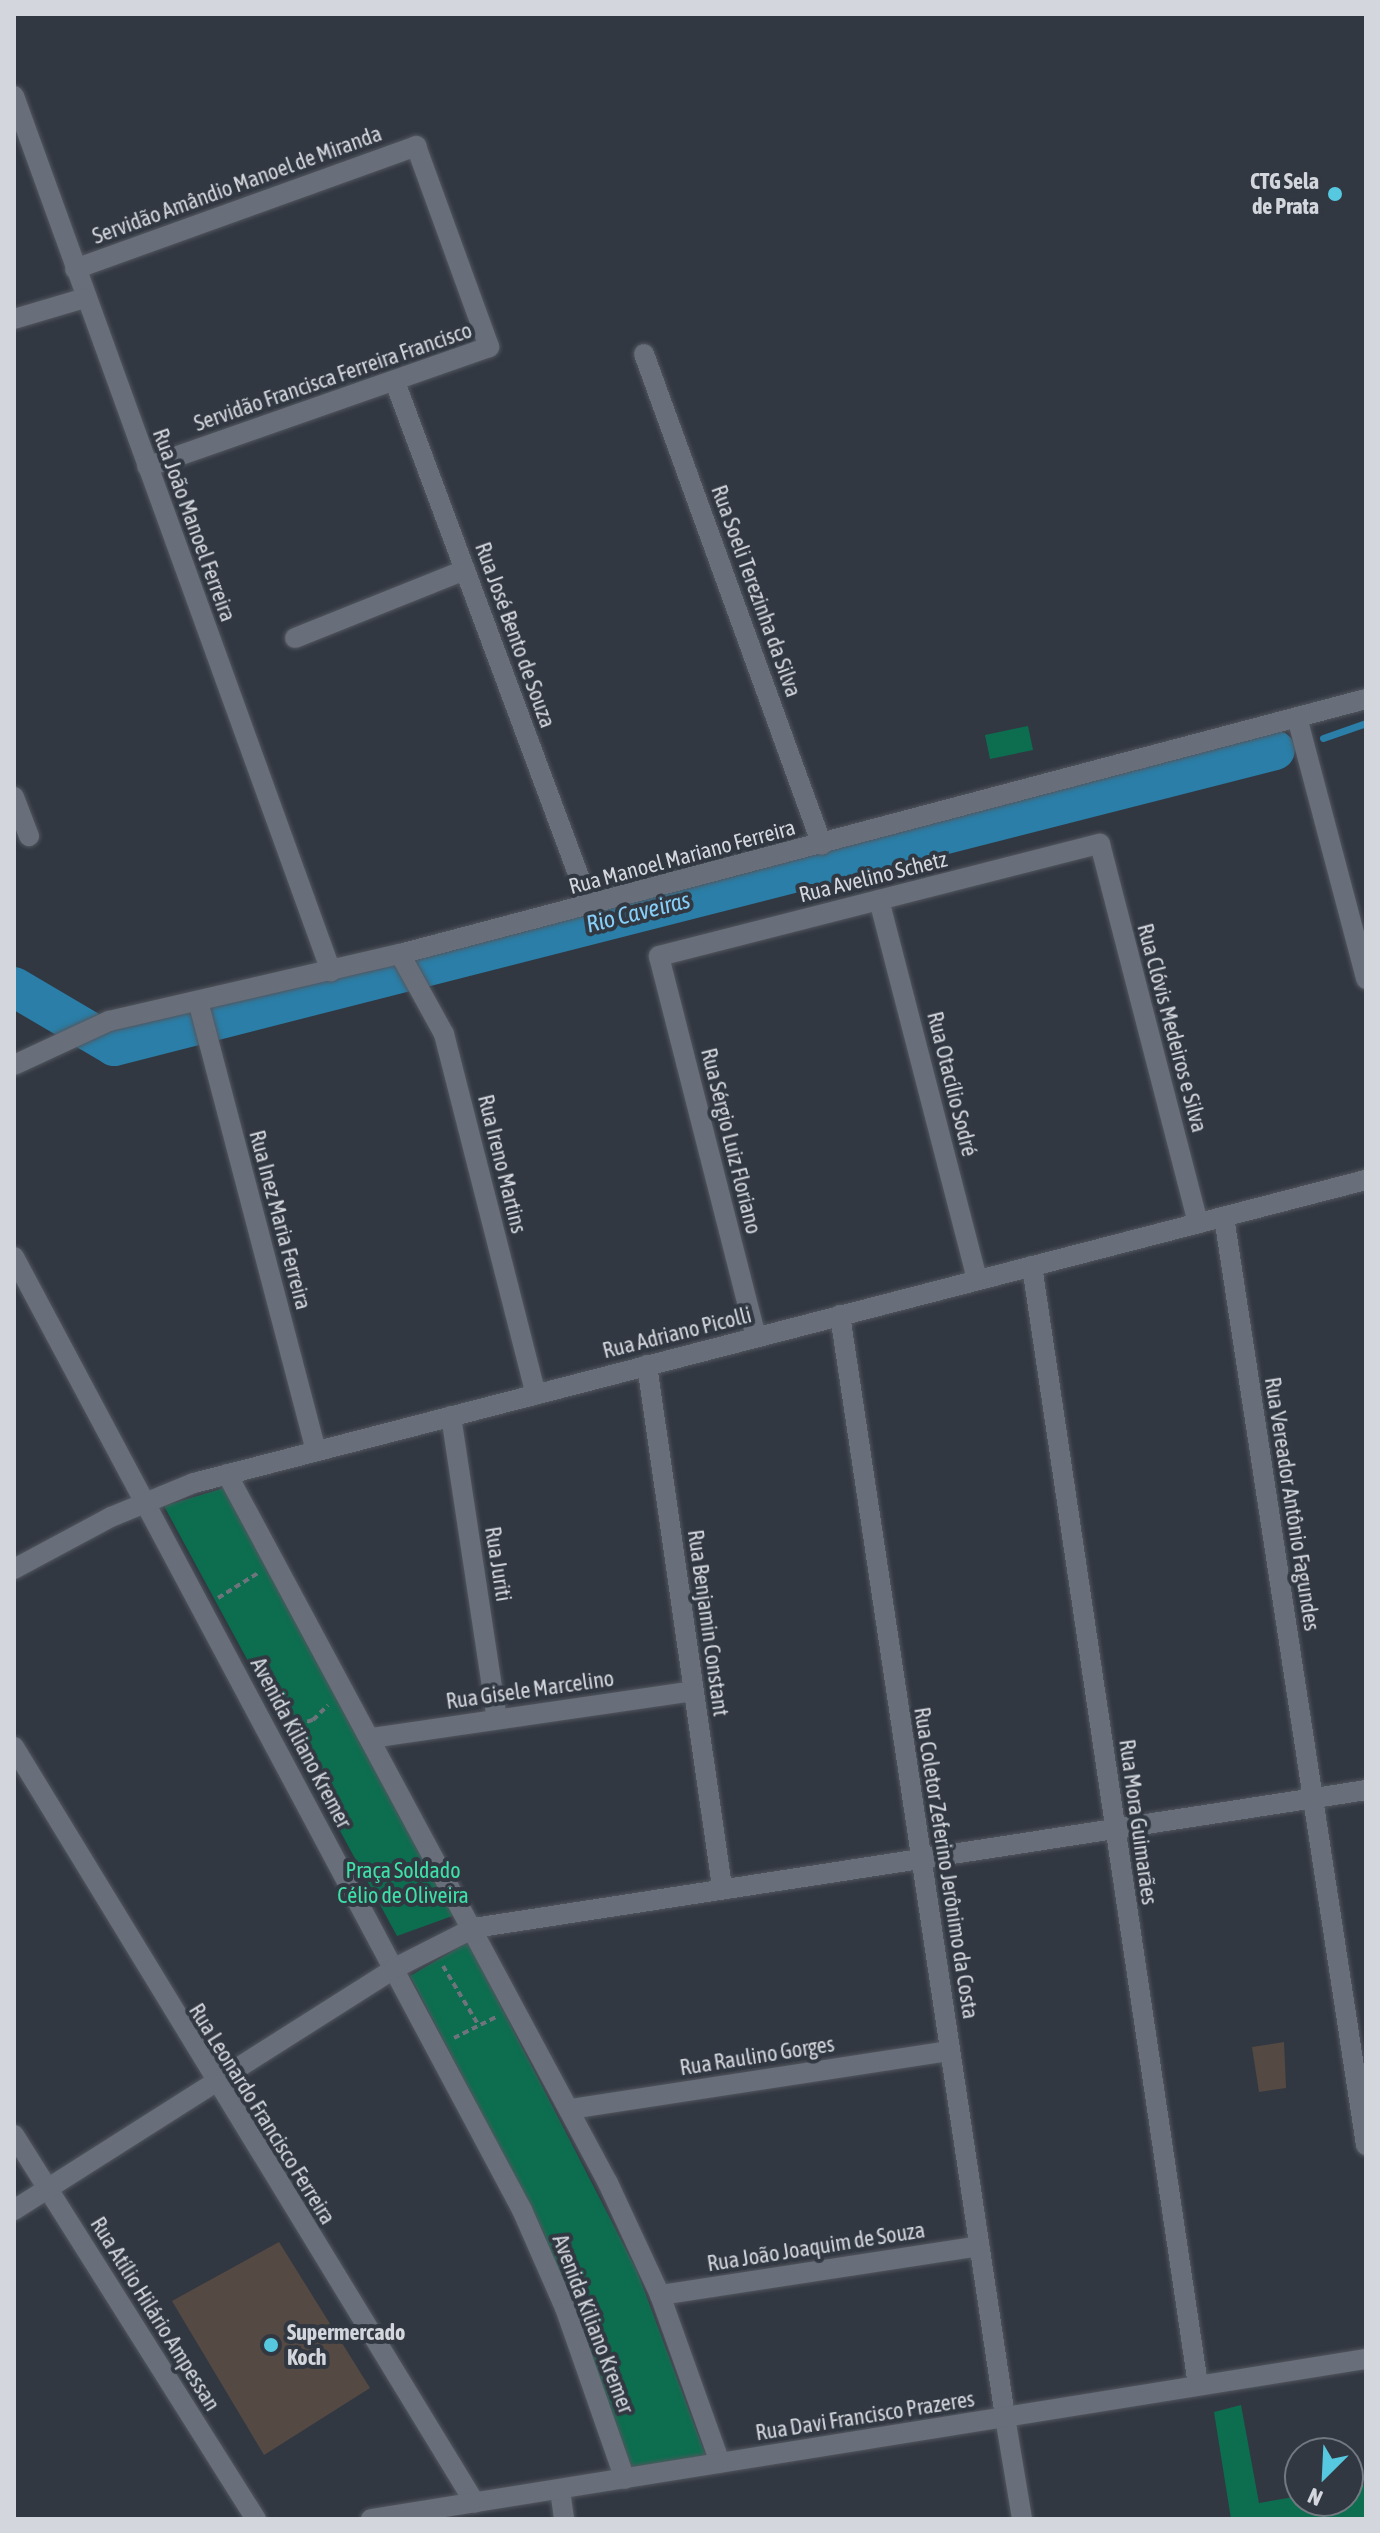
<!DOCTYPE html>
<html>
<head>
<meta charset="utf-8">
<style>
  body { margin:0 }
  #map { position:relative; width:1380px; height:2533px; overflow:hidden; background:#323842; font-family:"Asap Condensed",sans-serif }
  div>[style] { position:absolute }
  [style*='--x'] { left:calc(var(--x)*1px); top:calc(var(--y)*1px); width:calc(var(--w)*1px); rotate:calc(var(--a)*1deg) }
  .green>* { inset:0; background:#0c6e4f }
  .stream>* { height:7px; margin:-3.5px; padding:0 3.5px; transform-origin:3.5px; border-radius:3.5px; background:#2a7ea7 }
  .river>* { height:40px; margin:-20px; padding:0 20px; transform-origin:20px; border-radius:20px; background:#2a7ea7 }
  .building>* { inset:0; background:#554943 }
  .path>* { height:4px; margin-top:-2px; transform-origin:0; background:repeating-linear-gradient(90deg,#6f747c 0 6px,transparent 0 10px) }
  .roads { filter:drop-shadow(0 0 2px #52565e) drop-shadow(0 0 2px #52565e) }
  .street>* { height:20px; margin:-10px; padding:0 10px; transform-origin:10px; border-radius:10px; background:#686e7a }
  .secondary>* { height:20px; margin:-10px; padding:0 10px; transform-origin:10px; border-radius:10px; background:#686e7a }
  .dots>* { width:22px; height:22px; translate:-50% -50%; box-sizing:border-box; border:4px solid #323842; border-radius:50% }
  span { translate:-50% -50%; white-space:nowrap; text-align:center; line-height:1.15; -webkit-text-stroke:8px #323842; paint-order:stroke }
  .poi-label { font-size:22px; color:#d3d7dd; font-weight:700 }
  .right { translate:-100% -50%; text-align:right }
  .left { translate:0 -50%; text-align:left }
  .street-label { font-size:22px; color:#d3d7dd }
  .park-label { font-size:22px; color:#3de1a8 }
  .water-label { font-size:24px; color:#86cff9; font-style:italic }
  .frame { position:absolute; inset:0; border:16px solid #d3d7dd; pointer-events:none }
  .north { position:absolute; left:1284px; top:2437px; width:80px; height:80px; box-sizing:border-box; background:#323842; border:2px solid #727880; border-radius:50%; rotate:204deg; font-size:22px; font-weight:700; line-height:32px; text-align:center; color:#d3d7dd }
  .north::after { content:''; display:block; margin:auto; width:28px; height:36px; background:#56c9e1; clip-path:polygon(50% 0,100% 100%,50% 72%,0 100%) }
</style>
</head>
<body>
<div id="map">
  <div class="green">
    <div style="clip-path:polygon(1028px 726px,1033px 750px,990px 759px,985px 735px)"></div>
    <div style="clip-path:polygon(224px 1488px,455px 1915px,397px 1936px,164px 1506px)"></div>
    <div style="clip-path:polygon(468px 1942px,637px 2271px,706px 2456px,633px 2471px,543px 2231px,410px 1976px)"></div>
    <div style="clip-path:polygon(1241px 2405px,1259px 2503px,1300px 2496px,1348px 2501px,1348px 2488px,1366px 2485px,1366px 2519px,1231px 2519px,1214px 2412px)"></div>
  </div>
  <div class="stream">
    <div style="--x:1323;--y:738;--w:46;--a:-19.2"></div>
  </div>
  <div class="river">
    <div style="--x:14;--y:987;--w:116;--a:30.5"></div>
    <div style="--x:114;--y:1046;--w:1198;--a:-14.3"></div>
  </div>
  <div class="building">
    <div style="clip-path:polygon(1284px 2042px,1286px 2088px,1259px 2092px,1252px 2047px)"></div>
    <div style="clip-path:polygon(279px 2242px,370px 2388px,264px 2455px,172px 2301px)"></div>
  </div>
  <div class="path">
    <div style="--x:218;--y:1598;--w:47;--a:-32"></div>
    <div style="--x:288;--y:1728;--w:26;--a:-18"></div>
    <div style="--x:313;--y:1720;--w:21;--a:-45"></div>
    <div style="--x:443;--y:1966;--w:70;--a:59"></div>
    <div style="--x:454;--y:2038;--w:47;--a:-26.6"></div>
  </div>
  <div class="roads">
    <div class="street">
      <div style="--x:14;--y:96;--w:931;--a:70.09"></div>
      <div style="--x:75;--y:269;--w:363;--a:-19.8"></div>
      <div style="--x:416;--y:146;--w:214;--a:70"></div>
      <div style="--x:489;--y:347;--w:362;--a:160.7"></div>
      <div style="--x:14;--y:319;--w:74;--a:-16.5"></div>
      <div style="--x:644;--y:354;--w:522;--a:70.07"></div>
      <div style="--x:395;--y:382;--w:559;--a:69.59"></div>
      <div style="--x:295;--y:638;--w:183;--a:-21.8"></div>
      <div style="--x:1298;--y:721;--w:267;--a:75.2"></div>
      <div style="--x:14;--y:797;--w:42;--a:69"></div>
      <div style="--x:879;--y:900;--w:392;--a:75.5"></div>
      <div style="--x:400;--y:954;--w:91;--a:61.2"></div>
      <div style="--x:444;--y:1034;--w:372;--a:75.7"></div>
      <div style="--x:198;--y:1001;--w:465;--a:75.3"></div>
      <div style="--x:14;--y:1065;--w:105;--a:-24.9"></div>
      <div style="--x:109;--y:1021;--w:299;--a:-13"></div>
      <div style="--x:400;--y:954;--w:999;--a:-14.79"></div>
      <div style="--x:1224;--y:1217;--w:939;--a:81.3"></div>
      <div style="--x:14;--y:1257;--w:1080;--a:61.94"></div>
      <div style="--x:522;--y:2210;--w:107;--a:66.3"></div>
      <div style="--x:565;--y:2308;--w:181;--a:70.7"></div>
      <div style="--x:1032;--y:1266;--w:1131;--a:81.56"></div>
      <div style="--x:840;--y:1315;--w:1114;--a:81.48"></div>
      <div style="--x:756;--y:1337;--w:393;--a:-104.3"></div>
      <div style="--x:659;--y:956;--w:455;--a:-14.3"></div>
      <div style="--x:1100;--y:844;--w:391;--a:75.5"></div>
      <div style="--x:647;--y:1365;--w:527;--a:81.82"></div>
      <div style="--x:451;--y:1416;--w:306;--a:81.4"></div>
      <div style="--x:227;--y:1474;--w:805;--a:61.75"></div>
      <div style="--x:608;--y:2183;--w:123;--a:65.1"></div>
      <div style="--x:660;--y:2295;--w:178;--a:70.3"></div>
      <div style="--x:14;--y:1569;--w:110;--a:-28.2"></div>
      <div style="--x:111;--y:1517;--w:90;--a:-22.3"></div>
      <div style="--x:194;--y:1483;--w:1211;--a:-14.5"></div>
      <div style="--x:372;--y:1738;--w:325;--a:-8.3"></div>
      <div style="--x:14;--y:1747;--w:885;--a:58.63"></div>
      <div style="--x:570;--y:2109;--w:384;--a:-8.7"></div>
      <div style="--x:14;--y:2135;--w:454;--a:57.8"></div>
      <div style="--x:660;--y:2295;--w:323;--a:-8.7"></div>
      <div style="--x:560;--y:2490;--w:29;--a:82"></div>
    </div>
    <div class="secondary">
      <div style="--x:14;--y:2210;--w:451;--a:-32.4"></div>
      <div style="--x:395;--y:1968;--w:89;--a:-26.9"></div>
      <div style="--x:474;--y:1928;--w:903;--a:-8.79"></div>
      <div style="--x:1005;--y:2417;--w:103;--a:80.5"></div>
      <div style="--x:371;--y:2519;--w:1008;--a:-9.14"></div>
    </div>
  </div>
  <div class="dots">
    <div style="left:1335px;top:194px;background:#56c9e1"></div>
    <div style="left:271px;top:2345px;background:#56c9e1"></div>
  </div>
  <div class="poi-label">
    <span class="right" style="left:1319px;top:194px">CTG Sela<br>de Prata</span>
    <span class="left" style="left:287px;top:2345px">Supermercado<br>Koch</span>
  </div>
  <div class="street-label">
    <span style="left:237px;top:185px;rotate:-20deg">Servidão Amândio Manoel de Miranda</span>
    <span style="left:333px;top:377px;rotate:-19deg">Servidão Francisca Ferreira Francisco</span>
    <span style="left:194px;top:525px;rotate:70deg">Rua João Manoel Ferreira</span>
    <span style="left:756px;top:591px;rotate:70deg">Rua Soeli Terezinha da Silva</span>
    <span style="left:515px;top:635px;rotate:70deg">Rua José Bento de Souza</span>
    <span style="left:682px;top:857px;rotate:-15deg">Rua Manoel Mariano Ferreira</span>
    <span style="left:873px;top:877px;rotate:-14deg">Rua Avelino Schetz</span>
    <span style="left:1172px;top:1028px;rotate:75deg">Rua Clóvis Medeiros e Silva</span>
    <span style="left:952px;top:1084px;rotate:76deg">Rua Otacílio Sodré</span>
    <span style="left:731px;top:1141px;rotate:76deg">Rua Sérgio Luiz Floriano</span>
    <span style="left:502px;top:1164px;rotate:76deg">Rua Ireno Martins</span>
    <span style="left:280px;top:1220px;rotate:75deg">Rua Inez Maria Ferreira</span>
    <span style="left:677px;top:1333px;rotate:-14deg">Rua Adriano Picolli</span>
    <span style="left:1292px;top:1504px;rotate:81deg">Rua Vereador Antônio Fagundes</span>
    <span style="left:498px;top:1564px;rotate:81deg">Rua Juriti</span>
    <span style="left:708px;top:1623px;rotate:82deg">Rua Benjamin Constant</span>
    <span style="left:530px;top:1690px;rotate:-8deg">Rua Gisele Marcelino</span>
    <span style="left:301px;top:1743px;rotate:62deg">Avenida Kiliano Kremer</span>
    <span style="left:1138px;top:1822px;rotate:82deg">Rua Mora Guimarães</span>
    <span style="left:946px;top:1863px;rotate:81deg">Rua Coletor Zeferino Jerônimo da Costa</span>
    <span style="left:757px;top:2056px;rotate:-9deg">Rua Raulino Gorges</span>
    <span style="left:262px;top:2114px;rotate:58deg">Rua Leonardo Francisco Ferreira</span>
    <span style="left:816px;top:2247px;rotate:-9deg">Rua João Joaquim de Souza</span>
    <span style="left:155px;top:2314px;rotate:58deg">Rua Atílio Hilário Ampessan</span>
    <span style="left:593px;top:2324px;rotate:69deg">Avenida Kiliano Kremer</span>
    <span style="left:865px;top:2416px;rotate:-9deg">Rua Davi Francisco Prazeres</span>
  </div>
  <div class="park-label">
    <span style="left:403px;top:1883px">Praça Soldado<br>Célio de Oliveira</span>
  </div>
  <div class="water-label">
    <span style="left:638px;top:912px;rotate:-14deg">Rio Caveiras</span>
  </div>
  <div class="frame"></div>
  <div class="north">N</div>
</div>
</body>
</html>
